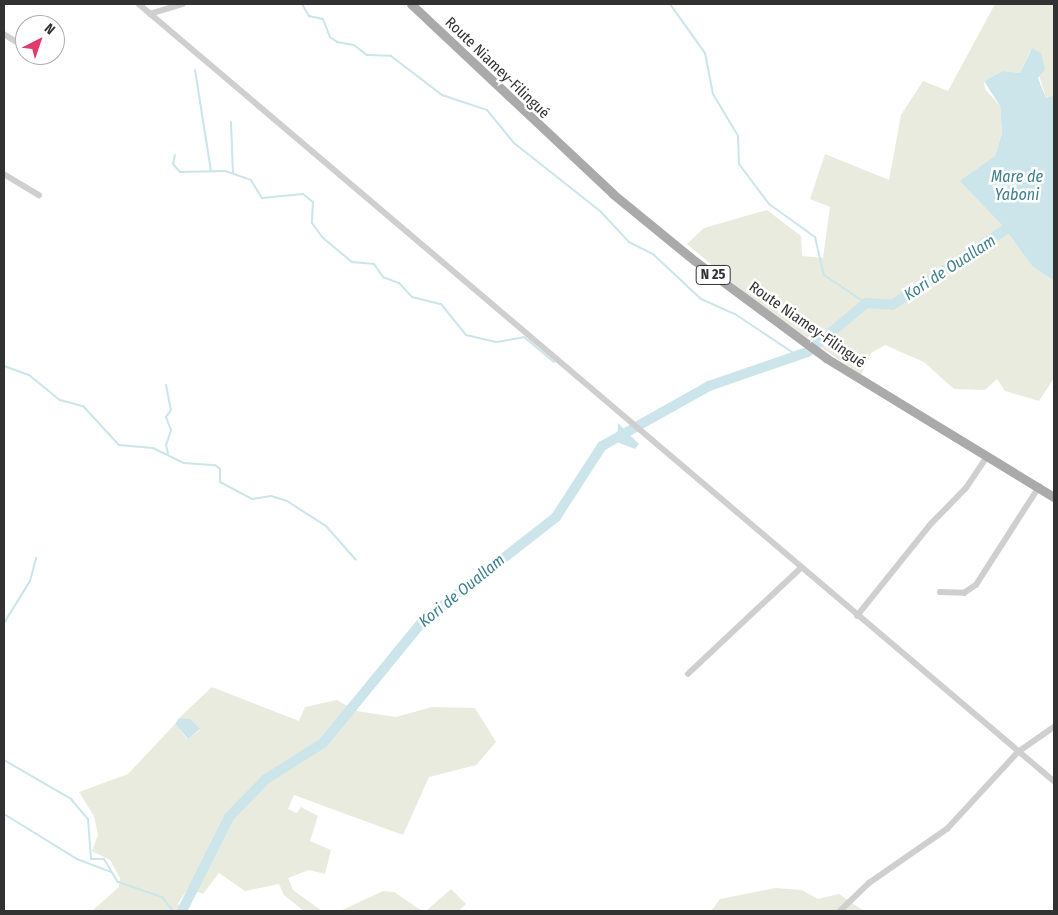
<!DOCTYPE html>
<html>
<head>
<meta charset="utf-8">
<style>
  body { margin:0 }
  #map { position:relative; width:1058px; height:915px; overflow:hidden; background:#fff; font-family:"Fira Sans Condensed",sans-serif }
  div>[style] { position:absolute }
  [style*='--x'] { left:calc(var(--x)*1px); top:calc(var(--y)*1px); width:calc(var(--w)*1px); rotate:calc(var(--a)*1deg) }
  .green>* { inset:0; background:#e8ebde }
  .water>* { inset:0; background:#cbe5eb }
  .stream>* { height:2px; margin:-1px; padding:0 1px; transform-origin:1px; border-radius:1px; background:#cbe5eb }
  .river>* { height:10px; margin:-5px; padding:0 5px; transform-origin:5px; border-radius:5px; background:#cbe5eb }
  .street>* { height:5.5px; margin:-2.75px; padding:0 2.75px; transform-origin:2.75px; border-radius:2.75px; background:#cfcfcf }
  .primary>* { height:9px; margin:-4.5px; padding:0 4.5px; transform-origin:4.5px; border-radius:4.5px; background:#aaa }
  span { translate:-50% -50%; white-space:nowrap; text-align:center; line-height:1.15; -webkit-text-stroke:5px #fff; paint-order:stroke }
  .shield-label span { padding:1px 4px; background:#fff; border:1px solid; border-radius:4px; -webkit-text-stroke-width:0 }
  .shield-label { font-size:14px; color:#323232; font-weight:700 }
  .street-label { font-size:15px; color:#323232 }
  .water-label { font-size:16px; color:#3e7f8d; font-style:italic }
  .frame { position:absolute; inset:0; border:5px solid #323232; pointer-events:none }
  .north { position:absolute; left:15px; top:15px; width:50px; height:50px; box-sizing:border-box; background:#fff; border:1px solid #adadad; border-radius:50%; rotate:41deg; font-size:14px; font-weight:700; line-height:20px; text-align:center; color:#323232 }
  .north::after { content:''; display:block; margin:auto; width:18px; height:22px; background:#e23a6b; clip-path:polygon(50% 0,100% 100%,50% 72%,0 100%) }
</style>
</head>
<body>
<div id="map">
  <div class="green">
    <div style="clip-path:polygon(995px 4px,1054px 4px,1054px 95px,1046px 98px,1031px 49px,1020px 73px,1003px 71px,984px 81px,985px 89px,1000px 106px,1002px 133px,995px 156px,1002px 225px,1032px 266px,1054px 281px,1054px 378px,1039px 401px,1005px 391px,997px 379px,985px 390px,954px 389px,924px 362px,885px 345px,871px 353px,861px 375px,757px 303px,687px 244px,704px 228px,767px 210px,801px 236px,802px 256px,823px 258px,830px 207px,810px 199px,825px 154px,889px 180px,901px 115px,923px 81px,948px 91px)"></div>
    <div style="clip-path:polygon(212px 687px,299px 721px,305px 707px,337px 700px,356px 711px,396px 717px,432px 707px,475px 708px,496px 742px,476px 765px,429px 777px,403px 835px,294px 795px,288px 809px,297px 813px,301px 807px,318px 816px,310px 841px,331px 850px,325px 874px,309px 870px,288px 878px,293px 890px,322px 911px,304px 911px,284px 895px,279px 884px,245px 891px,219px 873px,203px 894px,188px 888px,178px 904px,184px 911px,92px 911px,119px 887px,120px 878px,110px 860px,92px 851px,98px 835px,94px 816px,79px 792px,128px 774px,175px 724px,187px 739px,200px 730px,179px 718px)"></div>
    <div style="clip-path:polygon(776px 888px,802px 890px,818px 899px,839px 894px,864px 911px,711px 911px,720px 899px)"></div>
    <div style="clip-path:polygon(451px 889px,466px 904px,459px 911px,426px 911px)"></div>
    <div style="clip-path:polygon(383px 891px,394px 892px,422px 911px,340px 911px)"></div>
  </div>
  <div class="water">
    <div style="clip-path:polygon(1032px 48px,1041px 53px,1045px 69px,1038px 78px,1046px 98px,1054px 95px,1054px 281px,1032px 266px,1002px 225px,960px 181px,995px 156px,1002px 133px,1000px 106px,984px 81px,1003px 71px,1020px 73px)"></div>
    <div style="clip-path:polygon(618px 423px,639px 444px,635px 449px,617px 442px)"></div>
    <div style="clip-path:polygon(179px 718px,190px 719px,200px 729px,188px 739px,175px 724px)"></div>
  </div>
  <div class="stream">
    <div style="--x:302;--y:4;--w:14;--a:60"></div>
    <div style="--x:309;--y:16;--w:14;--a:12"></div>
    <div style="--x:323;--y:19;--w:19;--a:69"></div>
    <div style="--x:330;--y:37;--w:9;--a:36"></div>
    <div style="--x:337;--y:42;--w:17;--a:10"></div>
    <div style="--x:354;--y:45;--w:16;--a:38"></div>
    <div style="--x:367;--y:55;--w:24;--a:2"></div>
    <div style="--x:391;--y:56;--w:64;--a:37.4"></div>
    <div style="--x:442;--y:95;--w:47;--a:18.4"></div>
    <div style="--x:487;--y:110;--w:43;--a:50.7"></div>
    <div style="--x:514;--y:143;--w:110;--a:38.3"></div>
    <div style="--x:600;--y:211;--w:42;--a:46.9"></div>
    <div style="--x:629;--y:242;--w:28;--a:27"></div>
    <div style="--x:654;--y:255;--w:64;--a:43.1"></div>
    <div style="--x:701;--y:299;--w:37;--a:24"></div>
    <div style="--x:735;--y:314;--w:79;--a:33.7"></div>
    <div style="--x:670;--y:4;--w:60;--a:54.5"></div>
    <div style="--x:705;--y:53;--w:42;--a:79"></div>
    <div style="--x:713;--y:94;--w:49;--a:59.2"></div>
    <div style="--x:738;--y:136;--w:28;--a:88"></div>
    <div style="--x:739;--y:164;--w:50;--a:53.1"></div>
    <div style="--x:769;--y:204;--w:57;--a:35.7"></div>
    <div style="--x:815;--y:237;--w:39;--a:77"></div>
    <div style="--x:824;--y:275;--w:50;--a:33.7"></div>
    <div style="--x:195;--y:70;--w:102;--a:81"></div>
    <div style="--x:231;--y:122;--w:51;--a:87.8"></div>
    <div style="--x:175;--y:155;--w:9;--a:103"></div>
    <div style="--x:173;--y:164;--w:11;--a:49"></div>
    <div style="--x:180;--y:172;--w:45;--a:-1.3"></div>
    <div style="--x:225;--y:171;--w:28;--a:19"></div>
    <div style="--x:251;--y:180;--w:21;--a:59"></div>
    <div style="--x:262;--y:198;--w:41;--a:-5.6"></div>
    <div style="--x:303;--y:194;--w:13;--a:39"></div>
    <div style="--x:313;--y:202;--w:21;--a:93"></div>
    <div style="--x:312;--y:223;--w:17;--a:54"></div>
    <div style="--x:322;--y:237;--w:39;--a:40"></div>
    <div style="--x:352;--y:262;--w:22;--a:5"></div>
    <div style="--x:374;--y:264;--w:16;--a:55"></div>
    <div style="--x:383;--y:277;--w:17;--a:21"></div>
    <div style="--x:399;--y:283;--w:19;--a:47"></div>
    <div style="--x:412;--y:297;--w:30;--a:14"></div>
    <div style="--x:441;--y:304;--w:40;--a:51"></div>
    <div style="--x:466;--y:335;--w:32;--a:13"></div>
    <div style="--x:497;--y:342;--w:27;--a:-10"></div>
    <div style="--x:524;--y:337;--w:39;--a:40"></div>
    <div style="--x:4;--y:366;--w:27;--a:20"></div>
    <div style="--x:29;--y:375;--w:40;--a:39"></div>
    <div style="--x:60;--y:400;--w:24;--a:15"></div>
    <div style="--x:83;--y:406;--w:53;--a:47.3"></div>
    <div style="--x:119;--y:445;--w:34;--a:5"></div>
    <div style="--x:153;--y:448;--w:34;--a:26"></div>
    <div style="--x:184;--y:463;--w:31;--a:4"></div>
    <div style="--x:215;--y:465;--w:6;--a:39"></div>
    <div style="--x:220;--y:469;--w:13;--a:90"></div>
    <div style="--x:220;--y:482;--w:36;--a:28"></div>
    <div style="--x:252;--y:499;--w:19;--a:-9"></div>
    <div style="--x:271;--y:496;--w:17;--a:17"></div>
    <div style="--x:287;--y:501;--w:46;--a:32.7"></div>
    <div style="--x:326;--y:526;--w:45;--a:48.6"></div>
    <div style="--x:166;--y:385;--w:25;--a:79"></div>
    <div style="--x:171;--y:410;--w:9;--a:126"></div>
    <div style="--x:166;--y:417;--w:14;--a:69"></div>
    <div style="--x:171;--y:430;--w:16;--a:108"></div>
    <div style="--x:166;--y:445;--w:9;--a:77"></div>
    <div style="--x:4;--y:623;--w:49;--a:-58.2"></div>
    <div style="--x:30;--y:581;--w:24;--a:-75"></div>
    <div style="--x:4;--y:760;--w:78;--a:30.2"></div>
    <div style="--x:71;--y:799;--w:26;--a:50"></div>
    <div style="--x:88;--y:819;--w:40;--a:85.7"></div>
    <div style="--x:91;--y:859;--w:13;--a:0"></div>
    <div style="--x:104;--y:859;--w:27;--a:59"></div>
    <div style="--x:118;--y:882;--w:46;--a:18.8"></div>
    <div style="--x:162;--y:897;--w:18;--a:52"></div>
    <div style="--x:4;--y:814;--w:86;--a:31.7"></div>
    <div style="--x:77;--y:859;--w:36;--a:21"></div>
  </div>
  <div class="river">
    <div style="--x:816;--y:345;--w:65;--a:-40"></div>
    <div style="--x:866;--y:303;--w:26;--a:4"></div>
    <div style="--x:892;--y:305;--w:150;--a:-33.6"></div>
    <div style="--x:182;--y:911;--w:105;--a:-63.4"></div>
    <div style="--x:229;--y:817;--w:53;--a:-45.8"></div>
    <div style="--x:266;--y:779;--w:67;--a:-32.3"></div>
    <div style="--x:323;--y:743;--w:158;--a:-50.7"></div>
    <div style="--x:423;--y:621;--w:169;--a:-38"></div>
    <div style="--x:556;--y:517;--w:85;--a:-57.1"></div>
    <div style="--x:602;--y:446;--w:123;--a:-29.3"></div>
    <div style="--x:709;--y:386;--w:105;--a:-19"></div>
  </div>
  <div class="street">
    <div style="--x:139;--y:4;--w:1200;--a:40.34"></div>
    <div style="--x:150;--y:14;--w:34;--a:-17"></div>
    <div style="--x:4;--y:34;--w:25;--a:32"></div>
    <div style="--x:4;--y:174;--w:41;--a:31"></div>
    <div style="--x:940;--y:592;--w:24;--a:2"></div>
    <div style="--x:964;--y:593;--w:14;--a:-34"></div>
    <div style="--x:976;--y:585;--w:117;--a:-57.3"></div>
    <div style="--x:857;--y:616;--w:115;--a:-51.3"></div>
    <div style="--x:929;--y:526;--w:53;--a:-45.8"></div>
    <div style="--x:966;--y:488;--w:37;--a:-56"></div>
    <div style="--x:688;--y:674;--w:155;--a:-43.2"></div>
    <div style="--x:840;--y:911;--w:40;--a:-44"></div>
    <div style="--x:869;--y:883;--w:95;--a:-34.7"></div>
    <div style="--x:947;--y:829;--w:105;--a:-47.3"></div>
    <div style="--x:1018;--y:752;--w:44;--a:-34.8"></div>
  </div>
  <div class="primary">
    <div style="--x:411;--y:4;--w:277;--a:43.2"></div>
    <div style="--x:613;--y:194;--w:106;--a:39.3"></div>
    <div style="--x:695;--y:261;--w:163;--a:36.5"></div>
    <div style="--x:826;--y:358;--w:267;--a:31.4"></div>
  </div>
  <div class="shield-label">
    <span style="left:713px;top:275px">N 25</span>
  </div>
  <div class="street-label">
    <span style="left:497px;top:68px;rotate:44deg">Route Niamey-Filingué</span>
    <span style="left:807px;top:325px;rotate:35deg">Route Niamey-Filingué</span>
  </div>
  <div class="water-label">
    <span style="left:1017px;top:186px">Mare de<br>Yaboni</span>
    <span style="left:950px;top:268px;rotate:-33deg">Kori de Ouallam</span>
    <span style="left:462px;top:591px;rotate:-39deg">Kori de Ouallam</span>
  </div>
  <div class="frame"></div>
  <div class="north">N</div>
</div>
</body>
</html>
